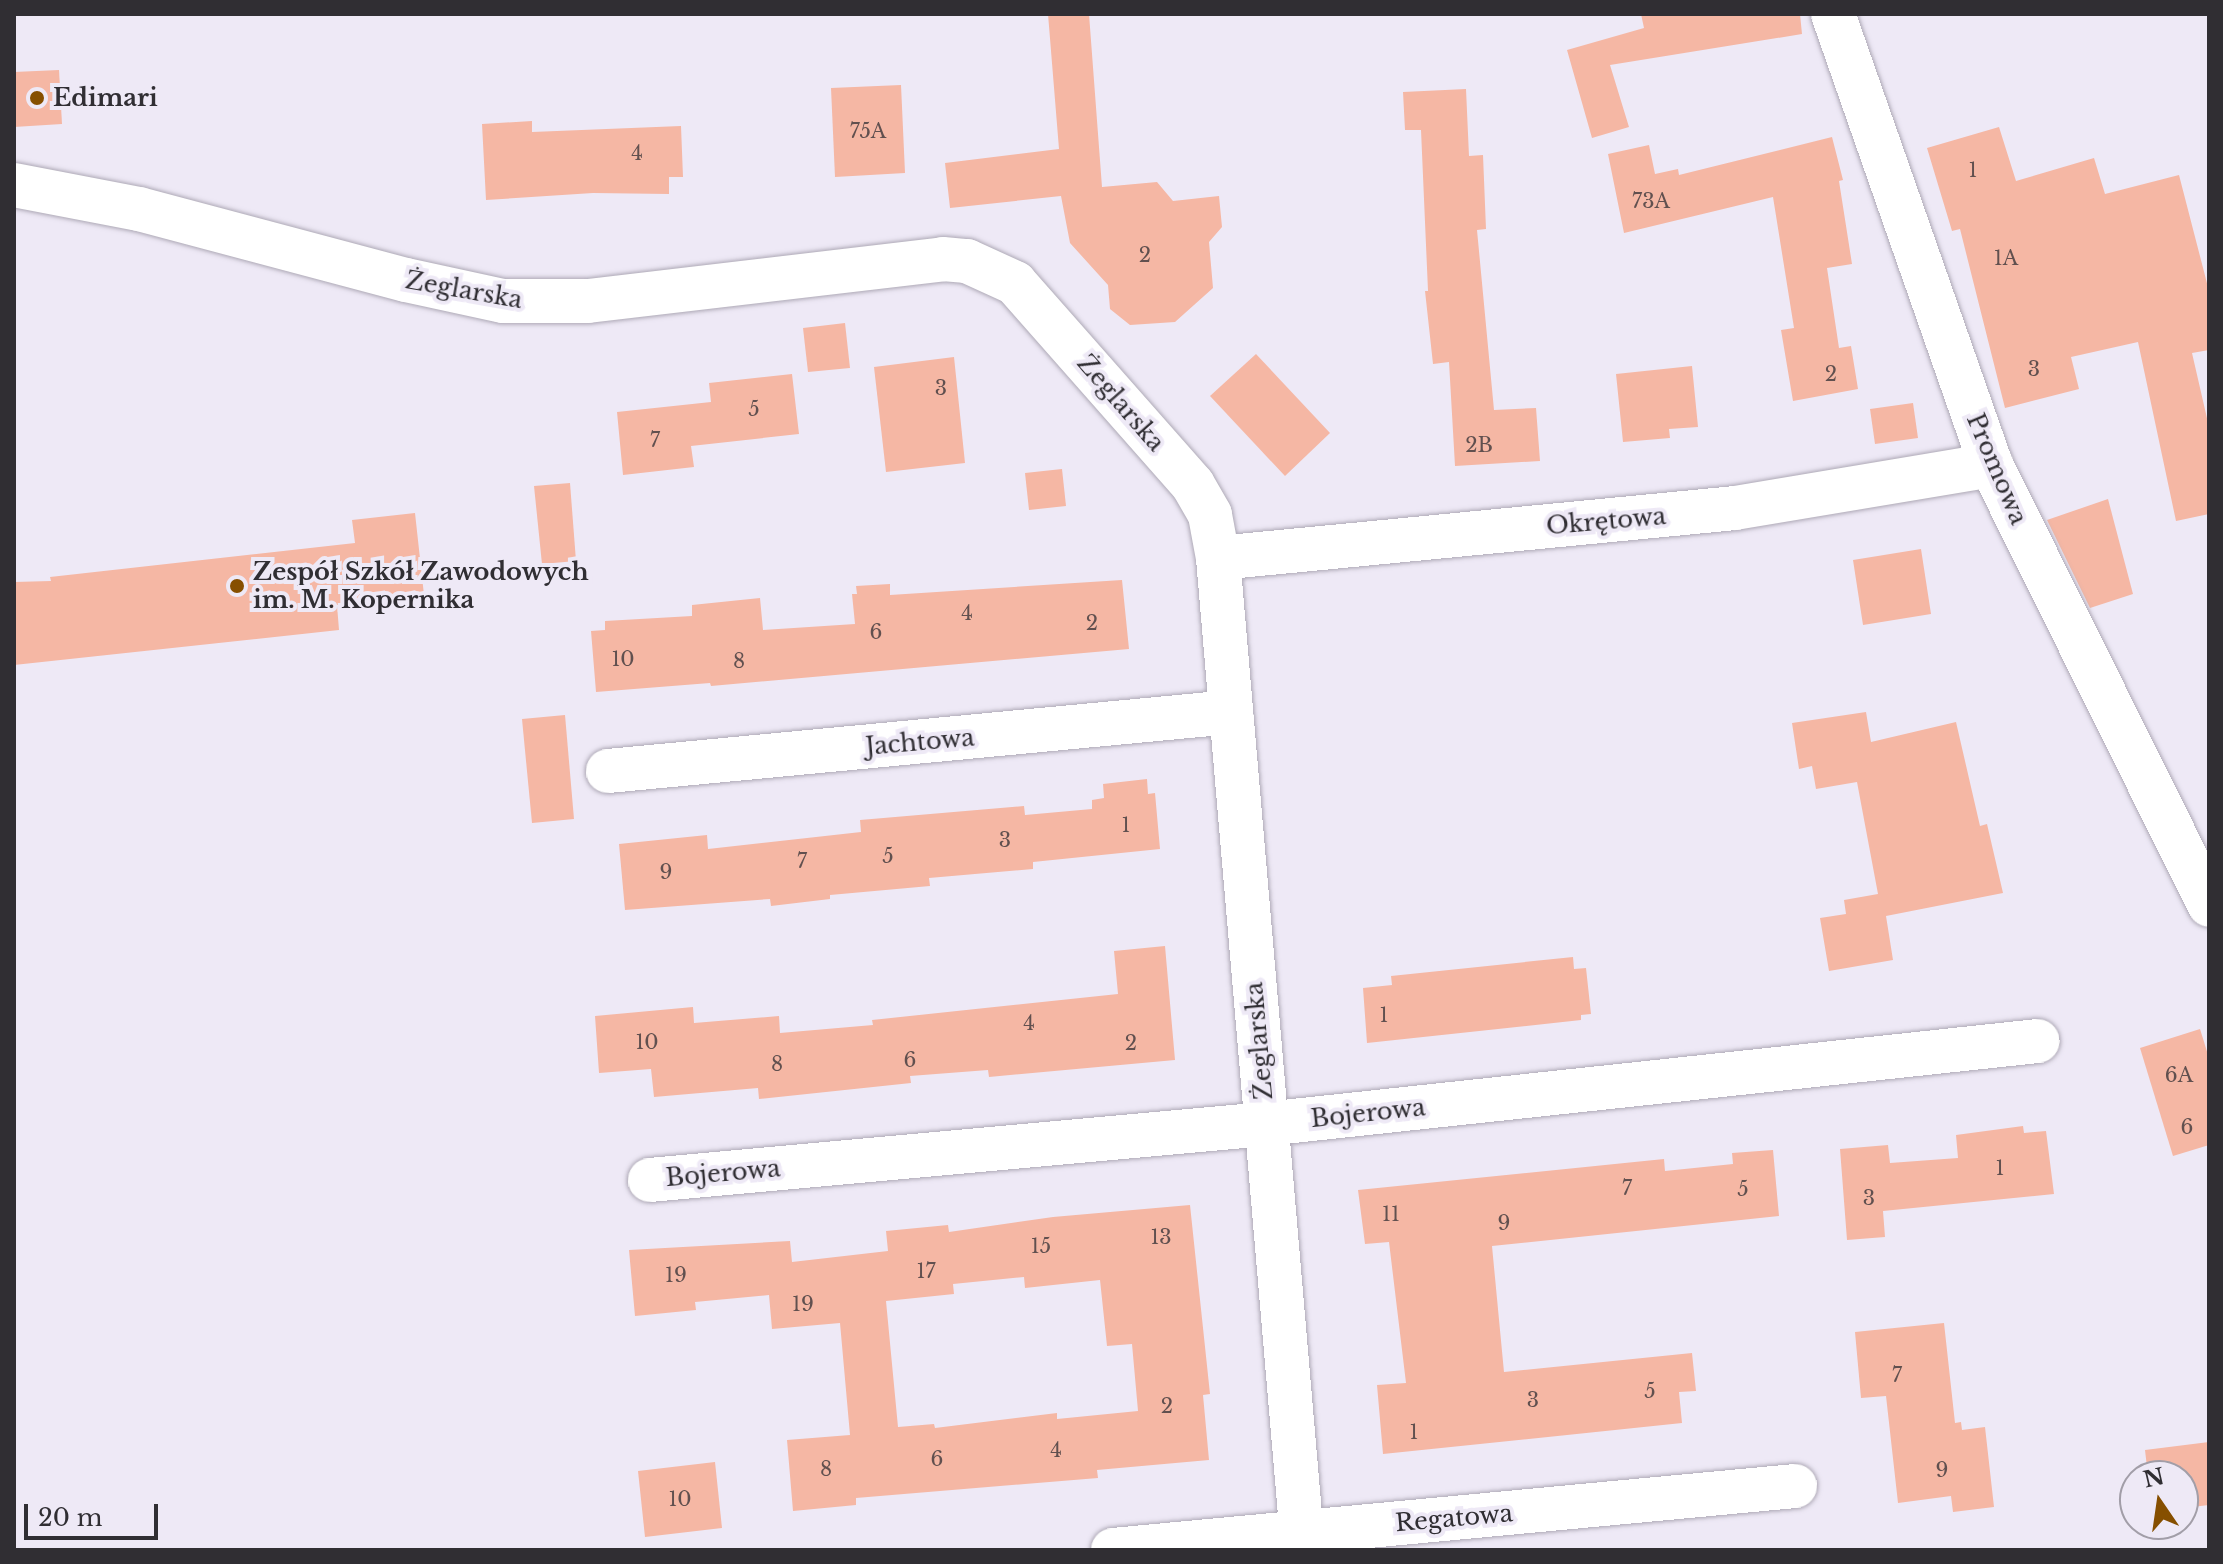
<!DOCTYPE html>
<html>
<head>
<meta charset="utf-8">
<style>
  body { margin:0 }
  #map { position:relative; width:2223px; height:1564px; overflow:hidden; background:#eee9f6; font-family:"Libre Baskerville",serif }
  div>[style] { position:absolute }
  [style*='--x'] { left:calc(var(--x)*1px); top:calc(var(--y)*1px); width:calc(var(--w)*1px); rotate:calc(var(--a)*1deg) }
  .building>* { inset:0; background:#f5b7a4 }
  .roads { filter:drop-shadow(0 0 2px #aea9b6) drop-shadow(0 0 2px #aea9b6) }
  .street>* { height:44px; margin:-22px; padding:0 22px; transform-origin:22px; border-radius:22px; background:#fff }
  .dots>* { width:22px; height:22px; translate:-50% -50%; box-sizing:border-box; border:4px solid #eee9f6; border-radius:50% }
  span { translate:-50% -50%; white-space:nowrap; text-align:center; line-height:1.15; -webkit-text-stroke:8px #eee9f6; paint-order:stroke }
  .number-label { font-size:20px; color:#61504f }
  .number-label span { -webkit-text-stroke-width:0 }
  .poi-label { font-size:24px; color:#302e33; font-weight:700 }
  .left { translate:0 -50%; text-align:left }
  .street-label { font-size:24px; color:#302e33 }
  .frame { position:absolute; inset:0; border:16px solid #302e33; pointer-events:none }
  .north { position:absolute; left:2119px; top:1460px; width:80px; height:80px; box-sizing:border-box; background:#eee9f6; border:2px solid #a29ea8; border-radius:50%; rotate:347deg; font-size:22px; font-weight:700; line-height:32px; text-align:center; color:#302e33 }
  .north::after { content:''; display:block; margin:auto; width:28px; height:36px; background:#864f00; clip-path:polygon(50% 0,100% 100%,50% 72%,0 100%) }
  .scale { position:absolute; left:24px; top:1504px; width:134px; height:36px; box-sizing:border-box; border:4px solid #302e33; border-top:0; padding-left:10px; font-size:24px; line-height:28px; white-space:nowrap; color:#302e33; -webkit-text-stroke:6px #eee9f6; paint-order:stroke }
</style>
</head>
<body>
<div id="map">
  <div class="building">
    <div style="clip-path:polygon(1048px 14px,1089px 14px,1102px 187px,1157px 182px,1173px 201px,1219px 196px,1222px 227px,1209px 242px,1213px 288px,1175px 322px,1130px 325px,1110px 309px,1108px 285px,1070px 243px,1061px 196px,950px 208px,945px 163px,1059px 149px)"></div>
    <div style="clip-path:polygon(1641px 14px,1800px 14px,1802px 34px,1610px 65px,1629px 127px,1592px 138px,1567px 50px,1644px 28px)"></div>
    <div style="clip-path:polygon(59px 70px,62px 124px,14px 127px,14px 72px)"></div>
    <div style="clip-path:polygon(901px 85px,905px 173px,835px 177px,831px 88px)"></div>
    <div style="clip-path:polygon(1466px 89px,1469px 156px,1483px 155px,1486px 229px,1477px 230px,1494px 410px,1536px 408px,1540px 461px,1455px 466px,1449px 362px,1433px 364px,1425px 291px,1428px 291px,1421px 130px,1405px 130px,1403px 92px)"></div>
    <div style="clip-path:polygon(532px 121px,532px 132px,681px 126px,683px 177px,669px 177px,669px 194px,593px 193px,486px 200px,482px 124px)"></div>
    <div style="clip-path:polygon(1999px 127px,2016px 181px,2094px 158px,2105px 194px,2179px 175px,2209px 291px,2209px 350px,2192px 353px,2209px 427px,2209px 514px,2176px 521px,2138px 342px,2071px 357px,2079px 389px,2005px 408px,1960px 229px,1952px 231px,1927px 148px)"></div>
    <div style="clip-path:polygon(1832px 137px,1843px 180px,1839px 181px,1852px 264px,1827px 268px,1839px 348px,1851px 346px,1858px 389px,1793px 401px,1781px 330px,1794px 328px,1773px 197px,1624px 233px,1608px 154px,1649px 145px,1655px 174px,1678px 169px,1679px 175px)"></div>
    <div style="clip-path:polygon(845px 323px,850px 368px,808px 372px,803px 328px)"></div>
    <div style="clip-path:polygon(1256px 354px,1330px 433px,1285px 476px,1210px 396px)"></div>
    <div style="clip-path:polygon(954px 357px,965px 463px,886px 472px,874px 367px)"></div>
    <div style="clip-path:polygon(1692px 366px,1698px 427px,1669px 429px,1670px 438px,1623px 442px,1616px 374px)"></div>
    <div style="clip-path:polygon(792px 374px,799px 434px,691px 446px,694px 467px,623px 475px,617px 412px,711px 402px,709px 383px)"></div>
    <div style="clip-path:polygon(1913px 403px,1918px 438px,1875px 444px,1870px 409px)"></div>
    <div style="clip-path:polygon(1062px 469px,1066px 506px,1029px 510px,1025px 473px)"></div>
    <div style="clip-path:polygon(570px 483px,576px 561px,542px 564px,534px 486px)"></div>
    <div style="clip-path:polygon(2108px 499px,2133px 594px,2090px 608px,2047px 520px)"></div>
    <div style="clip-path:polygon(415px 513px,424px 595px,337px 605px,339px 630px,14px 665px,14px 582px,51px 581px,50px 577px,355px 543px,352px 520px)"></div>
    <div style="clip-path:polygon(1921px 549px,1931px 614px,1863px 625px,1853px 560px)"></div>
    <div style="clip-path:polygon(1122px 580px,1129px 649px,711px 686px,710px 683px,596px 692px,591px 631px,605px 630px,605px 621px,692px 616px,692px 605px,760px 598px,763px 630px,855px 624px,852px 594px,857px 594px,856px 586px,890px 584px,890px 595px)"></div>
    <div style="clip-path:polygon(1866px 712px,1871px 742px,1956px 722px,1980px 826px,1987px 824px,2003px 893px,1886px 916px,1893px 960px,1829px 971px,1820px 918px,1846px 914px,1844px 900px,1878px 894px,1857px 782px,1816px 789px,1812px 766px,1799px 769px,1792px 723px)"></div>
    <div style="clip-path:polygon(565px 715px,574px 819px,532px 823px,522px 719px)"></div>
    <div style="clip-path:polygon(1147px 779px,1148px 794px,1155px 793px,1160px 849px,1033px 862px,1033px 869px,929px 878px,930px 886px,830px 895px,830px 899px,771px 906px,770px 899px,625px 910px,619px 844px,707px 835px,708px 849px,861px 832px,860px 820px,1024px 806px,1025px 815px,1092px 809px,1092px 800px,1104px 798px,1103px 784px)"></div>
    <div style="clip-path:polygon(1165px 946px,1175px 1060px,989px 1077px,988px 1070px,910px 1076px,911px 1083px,759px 1099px,758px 1088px,654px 1097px,651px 1069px,599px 1073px,595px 1016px,693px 1007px,694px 1023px,779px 1016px,780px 1033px,873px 1025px,872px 1020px,1118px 994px,1114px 951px)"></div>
    <div style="clip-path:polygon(1573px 957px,1574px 969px,1586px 968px,1591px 1014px,1581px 1015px,1581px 1020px,1367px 1043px,1363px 988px,1392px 985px,1391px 976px)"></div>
    <div style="clip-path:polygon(2200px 1029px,2209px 1058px,2209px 1145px,2173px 1156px,2140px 1048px)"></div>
    <div style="clip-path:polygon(2023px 1126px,2024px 1133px,2046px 1131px,2054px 1194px,1883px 1211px,1885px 1237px,1847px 1240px,1840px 1149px,1888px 1145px,1890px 1163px,1958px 1158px,1956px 1135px)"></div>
    <div style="clip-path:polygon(1773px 1150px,1779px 1216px,1492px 1246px,1504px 1372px,1692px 1353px,1696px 1391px,1679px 1392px,1682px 1423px,1383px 1454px,1377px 1385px,1406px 1383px,1389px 1242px,1365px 1244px,1358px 1190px,1664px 1159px,1665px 1171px,1733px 1164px,1732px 1153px)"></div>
    <div style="clip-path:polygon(evenodd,1190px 1205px,1210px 1394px,1203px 1395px,1209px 1460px,1097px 1470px,1098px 1478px,856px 1498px,856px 1505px,793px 1511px,787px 1440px,850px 1435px,840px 1323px,772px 1329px,769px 1295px,695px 1302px,696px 1310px,635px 1316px,629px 1250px,790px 1241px,792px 1262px,888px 1251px,886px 1231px,948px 1225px,949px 1232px,1053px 1217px,1190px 1205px,1024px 1277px,1025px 1288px,1100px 1280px,1107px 1346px,1132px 1344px,1138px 1411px,1057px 1419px,1057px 1413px,935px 1428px,934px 1424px,898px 1427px,886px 1301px,954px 1294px,953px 1284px,1024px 1277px)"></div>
    <div style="clip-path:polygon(1944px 1323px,1955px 1423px,1961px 1422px,1962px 1430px,1985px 1427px,1994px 1507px,1953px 1512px,1951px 1496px,1898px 1503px,1886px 1396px,1861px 1398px,1855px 1332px)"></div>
    <div style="clip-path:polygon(2209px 1442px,2209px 1505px,2183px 1508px,2183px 1476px,2148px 1476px,2145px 1450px)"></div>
    <div style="clip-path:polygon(715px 1462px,722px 1528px,645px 1537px,638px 1471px)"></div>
  </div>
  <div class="roads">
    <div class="street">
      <div style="--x:1833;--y:14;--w:478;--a:70.7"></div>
      <div style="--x:1991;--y:465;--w:491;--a:63.6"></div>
      <div style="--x:14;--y:185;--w:127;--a:10.9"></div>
      <div style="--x:139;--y:209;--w:276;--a:14.9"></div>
      <div style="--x:406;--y:280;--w:99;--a:12.2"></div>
      <div style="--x:503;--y:301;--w:85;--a:0"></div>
      <div style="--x:588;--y:301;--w:357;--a:-6.7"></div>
      <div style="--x:943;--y:259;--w:24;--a:5"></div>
      <div style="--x:967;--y:261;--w:53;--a:24.6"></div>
      <div style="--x:1015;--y:283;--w:269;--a:48.6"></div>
      <div style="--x:1193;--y:485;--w:34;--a:60"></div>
      <div style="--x:1210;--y:515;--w:44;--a:79.5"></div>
      <div style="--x:1218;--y:558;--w:996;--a:85.1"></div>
      <div style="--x:1218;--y:558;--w:519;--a:-5.52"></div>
      <div style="--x:1735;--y:508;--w:260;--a:-9.5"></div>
      <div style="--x:608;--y:771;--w:626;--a:-5.41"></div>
      <div style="--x:650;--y:1180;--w:618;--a:-5.2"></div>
      <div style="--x:1265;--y:1124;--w:777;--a:-6.13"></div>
      <div style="--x:1113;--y:1550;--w:685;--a:-5.36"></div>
    </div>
  </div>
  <div class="dots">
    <div style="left:37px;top:98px;background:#864f00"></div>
    <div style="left:237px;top:586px;background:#864f00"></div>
  </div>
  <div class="number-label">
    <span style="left:868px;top:131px">75A</span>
    <span style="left:637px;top:153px">4</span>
    <span style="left:1973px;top:170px">1</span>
    <span style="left:1651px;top:201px">73A</span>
    <span style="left:1145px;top:255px">2</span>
    <span style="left:2006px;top:258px">1A</span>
    <span style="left:2034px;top:369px">3</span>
    <span style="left:1831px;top:374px">2</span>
    <span style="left:941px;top:388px">3</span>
    <span style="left:754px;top:409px">5</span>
    <span style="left:655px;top:440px">7</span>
    <span style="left:1479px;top:445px">2B</span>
    <span style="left:967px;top:613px">4</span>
    <span style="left:1092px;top:623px">2</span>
    <span style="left:876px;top:632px">6</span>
    <span style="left:623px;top:659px">10</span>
    <span style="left:739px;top:661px">8</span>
    <span style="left:1126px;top:825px">1</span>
    <span style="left:1005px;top:840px">3</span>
    <span style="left:888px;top:856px">5</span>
    <span style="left:802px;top:861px">7</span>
    <span style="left:666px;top:872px">9</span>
    <span style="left:1384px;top:1015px">1</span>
    <span style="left:1029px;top:1023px">4</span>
    <span style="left:647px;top:1042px">10</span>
    <span style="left:1131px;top:1043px">2</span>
    <span style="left:910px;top:1060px">6</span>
    <span style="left:777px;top:1064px">8</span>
    <span style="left:2179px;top:1075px">6A</span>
    <span style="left:2187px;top:1127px">6</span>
    <span style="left:2000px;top:1168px">1</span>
    <span style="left:1627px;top:1188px">7</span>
    <span style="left:1743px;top:1189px">5</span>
    <span style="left:1869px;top:1198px">3</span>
    <span style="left:1391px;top:1214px">11</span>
    <span style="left:1504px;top:1223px">9</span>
    <span style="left:1161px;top:1237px">13</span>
    <span style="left:1041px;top:1246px">15</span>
    <span style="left:926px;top:1271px">17</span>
    <span style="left:676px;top:1275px">19</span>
    <span style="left:803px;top:1304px">19</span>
    <span style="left:1897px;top:1375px">7</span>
    <span style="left:1650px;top:1391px">5</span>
    <span style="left:1533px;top:1400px">3</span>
    <span style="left:1167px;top:1406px">2</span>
    <span style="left:1414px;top:1432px">1</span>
    <span style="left:1056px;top:1450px">4</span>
    <span style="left:937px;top:1459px">6</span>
    <span style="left:826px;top:1469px">8</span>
    <span style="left:1942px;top:1470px">9</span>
    <span style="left:680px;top:1499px">10</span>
  </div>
  <div class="poi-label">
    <span class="left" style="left:53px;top:98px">Edimari</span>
    <span class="left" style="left:253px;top:586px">Zespół Szkół Zawodowych<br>im. M. Kopernika</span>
  </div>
  <div class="street-label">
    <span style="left:464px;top:290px;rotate:10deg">Żeglarska</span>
    <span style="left:1121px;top:403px;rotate:49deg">Żeglarska</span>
    <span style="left:1997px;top:469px;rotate:67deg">Promowa</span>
    <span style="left:1606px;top:521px;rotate:-5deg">Okrętowa</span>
    <span style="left:920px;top:742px;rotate:-5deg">Jachtowa</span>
    <span style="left:1259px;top:1041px;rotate:-95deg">Żeglarska</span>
    <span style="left:1368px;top:1113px;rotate:-6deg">Bojerowa</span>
    <span style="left:723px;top:1173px;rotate:-5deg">Bojerowa</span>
    <span style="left:1454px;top:1518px;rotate:-5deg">Regatowa</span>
  </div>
  <div class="frame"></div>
  <div class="north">N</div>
  <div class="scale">20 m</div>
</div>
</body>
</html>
